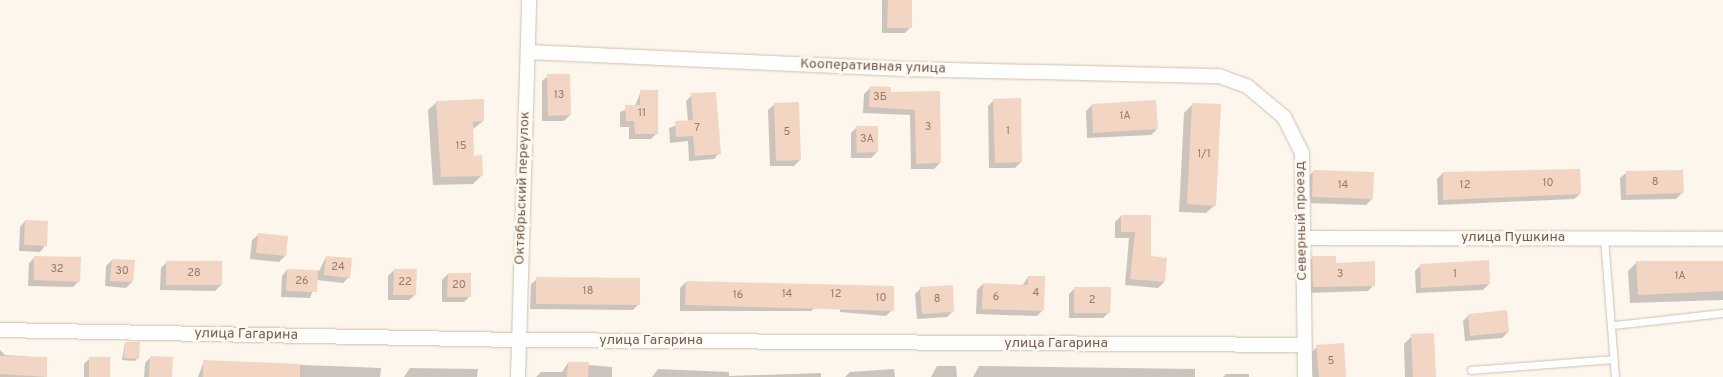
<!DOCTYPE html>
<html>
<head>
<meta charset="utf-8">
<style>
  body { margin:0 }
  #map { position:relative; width:1723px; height:377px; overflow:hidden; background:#fdf6ec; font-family:Overpass,sans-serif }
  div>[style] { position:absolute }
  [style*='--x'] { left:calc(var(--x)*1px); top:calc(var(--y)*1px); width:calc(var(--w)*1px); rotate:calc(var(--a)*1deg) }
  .shadow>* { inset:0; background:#0003 }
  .building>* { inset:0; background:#f3d5c3 }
  .roads { filter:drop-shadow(0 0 1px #d1beb0) drop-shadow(0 0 1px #d1beb0) }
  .lane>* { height:7px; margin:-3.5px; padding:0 3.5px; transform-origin:3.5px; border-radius:3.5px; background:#fff }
  .street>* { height:14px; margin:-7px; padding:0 7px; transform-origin:7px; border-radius:7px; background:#fff }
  span { translate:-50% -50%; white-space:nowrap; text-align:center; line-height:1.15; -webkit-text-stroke:5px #fffaf3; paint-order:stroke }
  .number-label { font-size:11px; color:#987a6a }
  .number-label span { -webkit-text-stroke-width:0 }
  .street-label { font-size:14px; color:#7a5c4d }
</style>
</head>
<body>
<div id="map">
  <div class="shadow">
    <div style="clip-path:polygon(882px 0,911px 0,911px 27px,905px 33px,882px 33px)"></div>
    <div style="clip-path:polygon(548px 76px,570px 115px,564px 121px,542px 121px,542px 81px)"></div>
    <div style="clip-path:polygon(870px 88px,890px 93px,939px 93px,940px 163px,934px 169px,911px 169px,910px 115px,863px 113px,864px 94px)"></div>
    <div style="clip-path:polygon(641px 91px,657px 133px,651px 139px,629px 139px,629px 127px,620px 127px,620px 112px,635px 106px)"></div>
    <div style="clip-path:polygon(692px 95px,719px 153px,714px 159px,689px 161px,688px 141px,670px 143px,669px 128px,688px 121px,686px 101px)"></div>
    <div style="clip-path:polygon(994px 100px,1021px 162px,1015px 168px,989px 168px,988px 106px)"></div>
    <div style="clip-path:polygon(437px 102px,483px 121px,472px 130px,473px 157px,482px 175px,473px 184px,433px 185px,428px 110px)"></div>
    <div style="clip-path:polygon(774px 105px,800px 160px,794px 166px,770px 166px,768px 110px)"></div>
    <div style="clip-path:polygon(1092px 105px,1157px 129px,1151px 135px,1087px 138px,1086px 111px)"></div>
    <div style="clip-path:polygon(1192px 105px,1215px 205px,1206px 213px,1179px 212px,1184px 113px)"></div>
    <div style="clip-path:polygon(857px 127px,877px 152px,871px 158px,851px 158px,851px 133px)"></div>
    <div style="clip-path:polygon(1314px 171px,1372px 199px,1366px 205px,1307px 203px,1308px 177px)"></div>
    <div style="clip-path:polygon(1443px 173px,1580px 194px,1574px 199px,1438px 205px,1437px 179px)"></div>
    <div style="clip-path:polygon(1626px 173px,1682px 193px,1676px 199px,1621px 200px,1620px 178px)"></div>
    <div style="clip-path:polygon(1121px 216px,1150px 216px,1150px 257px,1164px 282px,1158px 288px,1125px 285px,1129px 238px,1115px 238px,1115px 222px)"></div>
    <div style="clip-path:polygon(25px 221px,45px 246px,40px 252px,19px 251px,20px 227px)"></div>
    <div style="clip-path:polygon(258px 235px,285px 256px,279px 262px,250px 259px,252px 240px)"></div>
    <div style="clip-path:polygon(35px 257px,79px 281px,73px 287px,28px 286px,29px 263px)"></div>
    <div style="clip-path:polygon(326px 257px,349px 277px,343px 283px,317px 280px,310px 298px,281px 297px,282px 276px,287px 270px,319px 271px)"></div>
    <div style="clip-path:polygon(1313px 258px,1374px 285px,1368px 291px,1307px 293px,1307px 264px)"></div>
    <div style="clip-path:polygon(112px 260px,132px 282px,126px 288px,105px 286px,106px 266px)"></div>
    <div style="clip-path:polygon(167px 262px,221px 285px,215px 291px,160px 290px,161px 268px)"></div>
    <div style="clip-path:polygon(1637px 262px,1723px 263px,1723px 300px,1630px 303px,1628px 271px)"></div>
    <div style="clip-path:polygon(1421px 265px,1489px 284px,1483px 290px,1416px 293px,1415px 271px)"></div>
    <div style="clip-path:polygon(394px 270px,415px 295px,409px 300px,388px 300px,388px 276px)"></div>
    <div style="clip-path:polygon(448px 274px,470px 296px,464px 302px,442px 302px,442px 280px)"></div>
    <div style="clip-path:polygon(1028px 277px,1043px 310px,1037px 316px,976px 314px,977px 290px,983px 284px,1022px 286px)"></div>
    <div style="clip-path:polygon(537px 279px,639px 304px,633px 310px,530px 309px,531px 284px)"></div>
    <div style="clip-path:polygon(686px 282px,817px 306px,811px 311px,680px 311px,680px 288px)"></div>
    <div style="clip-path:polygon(921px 288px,953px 311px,947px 317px,917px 319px,915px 294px)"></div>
    <div style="clip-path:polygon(1075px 288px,1109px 312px,1103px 318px,1069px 318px,1069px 294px)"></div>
    <div style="clip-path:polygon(838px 292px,892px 310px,886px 316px,840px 312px)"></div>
    <div style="clip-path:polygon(1469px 315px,1508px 332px,1502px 338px,1465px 341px,1463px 321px)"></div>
    <div style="clip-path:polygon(1412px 336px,1435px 377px,1405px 377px,1404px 344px)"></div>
    <div style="clip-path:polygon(125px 343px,138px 358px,135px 361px,122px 360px)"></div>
    <div style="clip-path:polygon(1317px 347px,1345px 377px,1313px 377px,1311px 353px)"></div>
    <div style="clip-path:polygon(0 350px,5px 355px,46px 358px,45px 377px,0 377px)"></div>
    <div style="clip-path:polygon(151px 357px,170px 377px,144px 377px,145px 363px)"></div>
    <div style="clip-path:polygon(90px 358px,109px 377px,84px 377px,84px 364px)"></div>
    <div style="clip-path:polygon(204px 361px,381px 368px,380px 377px,198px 377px)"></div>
    <div style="clip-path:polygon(568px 363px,612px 367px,612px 377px,536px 377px,541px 372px,562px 372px)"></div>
    <div style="clip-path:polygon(937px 366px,956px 366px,957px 377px,931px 377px)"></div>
    <div style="clip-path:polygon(979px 366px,1195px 369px,1195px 377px,973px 377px)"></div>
    <div style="clip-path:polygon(410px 368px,478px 369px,477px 377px,404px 377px)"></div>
    <div style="clip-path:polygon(658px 369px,729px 372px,729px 376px,821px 373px,821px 377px,652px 377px)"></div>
    <div style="clip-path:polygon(894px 369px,895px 377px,845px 377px,850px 372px)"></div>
    <div style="clip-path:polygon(1226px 374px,1249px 374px,1249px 377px,1223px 377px)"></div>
  </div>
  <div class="building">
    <div style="clip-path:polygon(888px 0,912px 0,912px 28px,887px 28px)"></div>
    <div style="clip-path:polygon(547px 74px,570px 74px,571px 115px,548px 116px)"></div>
    <div style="clip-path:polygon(870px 86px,891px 87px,891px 92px,940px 91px,941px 163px,916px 164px,915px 110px,869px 107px)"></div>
    <div style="clip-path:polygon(640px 90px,658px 90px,658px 134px,635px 134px,634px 121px,626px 121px,625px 105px,640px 105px)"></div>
    <div style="clip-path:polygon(716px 92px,721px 154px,695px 156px,693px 136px,676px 137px,675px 121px,693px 120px,691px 93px)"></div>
    <div style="clip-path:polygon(1021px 98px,1022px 162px,995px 163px,993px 99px)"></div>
    <div style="clip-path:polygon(484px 99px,484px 121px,473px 122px,474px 156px,482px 155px,483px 176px,441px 177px,436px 101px)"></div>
    <div style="clip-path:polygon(1156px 100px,1158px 129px,1093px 133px,1092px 104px)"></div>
    <div style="clip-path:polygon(799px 102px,801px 160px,776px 161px,774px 103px)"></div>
    <div style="clip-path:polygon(1192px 103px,1221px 104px,1216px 206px,1187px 204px)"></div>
    <div style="clip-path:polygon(856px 126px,878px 126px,878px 152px,857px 153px)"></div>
    <div style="clip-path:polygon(1580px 169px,1581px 194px,1443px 200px,1443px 172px)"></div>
    <div style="clip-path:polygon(1313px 170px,1374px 172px,1373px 199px,1312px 197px)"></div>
    <div style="clip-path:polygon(1683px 170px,1684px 193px,1626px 195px,1626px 171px)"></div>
    <div style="clip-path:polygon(1121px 215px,1151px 215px,1151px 256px,1167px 258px,1165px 282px,1130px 279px,1135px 232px,1121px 232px)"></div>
    <div style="clip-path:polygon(25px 220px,48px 221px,47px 246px,24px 245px)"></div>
    <div style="clip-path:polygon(258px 233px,288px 236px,286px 256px,256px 253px)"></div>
    <div style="clip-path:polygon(34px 256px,81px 257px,80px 282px,34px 280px)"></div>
    <div style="clip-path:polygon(326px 256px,352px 258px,350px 278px,324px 275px)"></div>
    <div style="clip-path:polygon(1312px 256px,1336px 256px,1336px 263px,1375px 261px,1375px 286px,1313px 287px)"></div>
    <div style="clip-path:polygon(112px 259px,135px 260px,133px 282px,110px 281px)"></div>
    <div style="clip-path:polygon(1489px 260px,1490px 284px,1421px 288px,1420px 264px)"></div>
    <div style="clip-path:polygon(166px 261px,222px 261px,222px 285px,166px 285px)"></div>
    <div style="clip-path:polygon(1636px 261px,1723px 261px,1723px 291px,1638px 295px)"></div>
    <div style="clip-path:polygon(287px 269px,318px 270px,317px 292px,286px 291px)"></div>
    <div style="clip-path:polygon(394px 269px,417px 269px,416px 295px,393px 295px)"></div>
    <div style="clip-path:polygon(448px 273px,471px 273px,471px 297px,447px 297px)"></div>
    <div style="clip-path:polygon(1028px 276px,1045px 276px,1044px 311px,982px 309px,983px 283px,1028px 285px)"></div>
    <div style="clip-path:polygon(536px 277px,640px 278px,640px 305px,536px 304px)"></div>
    <div style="clip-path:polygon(686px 281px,894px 286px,894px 311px,685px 305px)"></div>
    <div style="clip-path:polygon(953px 285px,954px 312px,922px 314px,920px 287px)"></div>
    <div style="clip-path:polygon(1074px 287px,1111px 287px,1110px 313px,1074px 313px)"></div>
    <div style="clip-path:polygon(1507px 310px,1509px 332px,1470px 336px,1468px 314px)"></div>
    <div style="clip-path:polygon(1434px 333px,1436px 377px,1413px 377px,1411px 334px)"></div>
    <div style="clip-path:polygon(125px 342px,140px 342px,139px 359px,124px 358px)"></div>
    <div style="clip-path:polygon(1344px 343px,1346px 377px,1319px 377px,1316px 345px)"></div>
    <div style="clip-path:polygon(0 356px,47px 357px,47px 377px,0 374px)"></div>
    <div style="clip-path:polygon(150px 356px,173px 357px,172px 377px,149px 377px)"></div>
    <div style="clip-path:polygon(89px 357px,110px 357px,110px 377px,89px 377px)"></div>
    <div style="clip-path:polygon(203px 360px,300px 364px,300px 377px,203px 377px)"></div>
    <div style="clip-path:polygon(568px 362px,589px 362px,588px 377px,567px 377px)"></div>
  </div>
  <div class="roads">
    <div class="lane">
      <div style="--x:1604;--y:238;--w:139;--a:85.5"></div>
      <div style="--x:1614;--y:325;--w:110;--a:-6.3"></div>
      <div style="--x:1471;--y:370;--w:143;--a:-4.4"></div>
    </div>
    <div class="street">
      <div style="--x:528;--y:52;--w:376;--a:2.6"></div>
      <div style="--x:904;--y:69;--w:315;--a:1.3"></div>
      <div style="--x:1219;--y:76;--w:30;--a:20"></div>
      <div style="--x:1247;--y:86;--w:48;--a:40"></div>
      <div style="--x:1284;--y:117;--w:40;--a:63.4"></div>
      <div style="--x:1302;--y:153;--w:224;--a:89.2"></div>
      <div style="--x:1304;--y:238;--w:419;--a:0.1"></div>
      <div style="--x:0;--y:330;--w:518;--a:1.11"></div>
      <div style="--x:518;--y:340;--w:785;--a:0.36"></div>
      <div style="--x:518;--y:377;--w:377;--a:-88.3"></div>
    </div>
  </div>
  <div class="number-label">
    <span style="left:559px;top:95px">13</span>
    <span style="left:880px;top:97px">3Б</span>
    <span style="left:642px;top:113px">11</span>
    <span style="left:1125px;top:116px">1А</span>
    <span style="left:928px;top:127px">3</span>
    <span style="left:697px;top:128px">7</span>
    <span style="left:1008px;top:131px">1</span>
    <span style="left:787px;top:132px">5</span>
    <span style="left:867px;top:139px">3А</span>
    <span style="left:461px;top:146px">15</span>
    <span style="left:1204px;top:154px">1/1</span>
    <span style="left:1655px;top:182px">8</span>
    <span style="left:1548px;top:183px">10</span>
    <span style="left:1343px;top:185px">14</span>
    <span style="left:1465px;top:185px">12</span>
    <span style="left:338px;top:267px">24</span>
    <span style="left:57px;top:269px">32</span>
    <span style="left:122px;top:271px">30</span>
    <span style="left:194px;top:273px">28</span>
    <span style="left:1340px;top:274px">3</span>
    <span style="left:1455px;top:274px">1</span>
    <span style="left:1680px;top:276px">1А</span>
    <span style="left:302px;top:281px">26</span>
    <span style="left:405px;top:282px">22</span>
    <span style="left:459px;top:285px">20</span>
    <span style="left:588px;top:291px">18</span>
    <span style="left:1036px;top:293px">4</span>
    <span style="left:787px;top:294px">14</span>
    <span style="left:836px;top:294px">12</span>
    <span style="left:738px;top:295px">16</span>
    <span style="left:996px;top:297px">6</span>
    <span style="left:881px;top:298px">10</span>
    <span style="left:937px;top:299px">8</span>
    <span style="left:1092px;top:300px">2</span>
    <span style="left:1331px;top:361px">5</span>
  </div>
  <div class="street-label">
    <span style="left:873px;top:67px;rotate:2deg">Кооперативная улица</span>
    <span style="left:523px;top:188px;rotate:-88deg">Октябрьский переулок</span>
    <span style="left:1302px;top:221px;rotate:-91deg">Северный проезд</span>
    <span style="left:1513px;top:238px">улица Пушкина</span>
    <span style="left:246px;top:335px;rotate:1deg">улица Гагарина</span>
    <span style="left:651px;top:341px">улица Гагарина</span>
    <span style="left:1056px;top:344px">улица Гагарина</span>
  </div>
</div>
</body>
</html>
